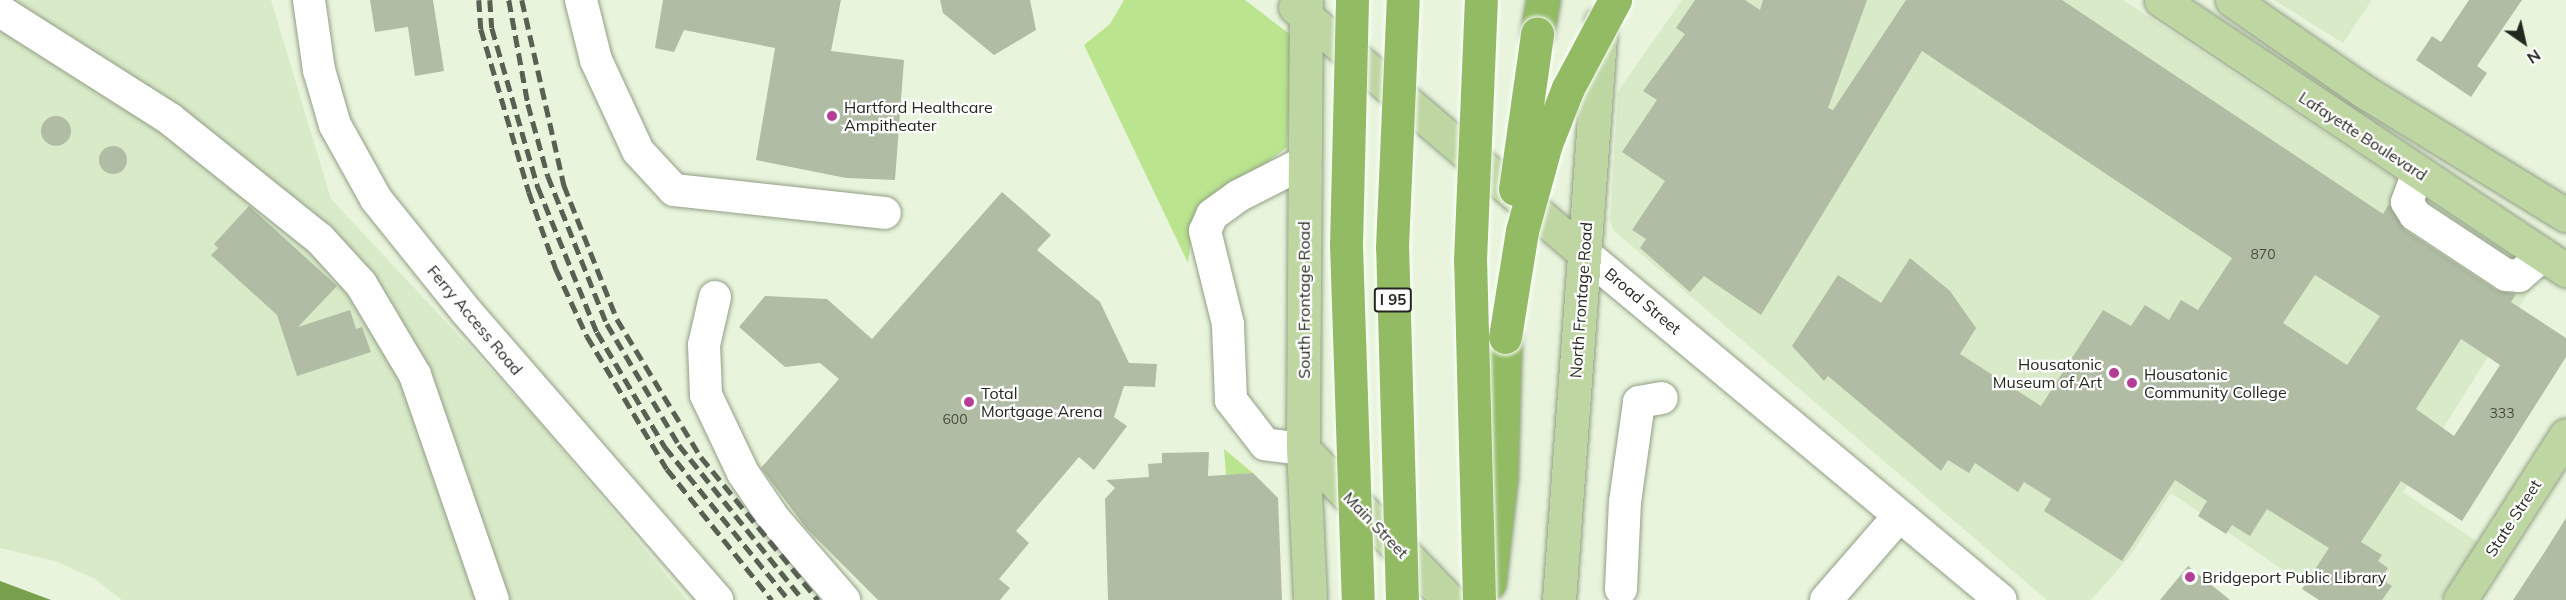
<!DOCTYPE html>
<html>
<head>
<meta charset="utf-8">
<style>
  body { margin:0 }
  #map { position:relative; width:2566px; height:600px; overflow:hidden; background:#e8f5dc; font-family:Mulish,sans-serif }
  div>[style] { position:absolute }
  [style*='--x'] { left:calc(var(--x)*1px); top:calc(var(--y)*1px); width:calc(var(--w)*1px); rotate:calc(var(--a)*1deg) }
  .built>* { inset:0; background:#d9eac9 }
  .green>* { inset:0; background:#bbe48e }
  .water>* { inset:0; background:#79a04c }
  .pier>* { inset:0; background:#e8f5dc }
  .building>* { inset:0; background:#b0bca4 }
  .round { border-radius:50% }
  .roads { filter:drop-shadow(0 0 2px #929e86) drop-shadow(0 0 2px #929e86) }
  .minor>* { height:32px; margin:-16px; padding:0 16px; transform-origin:16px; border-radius:16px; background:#fff }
  .major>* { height:33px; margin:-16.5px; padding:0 16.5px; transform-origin:16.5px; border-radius:16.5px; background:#bed6a2 }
  .highway>* { height:33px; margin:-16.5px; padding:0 16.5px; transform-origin:16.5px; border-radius:16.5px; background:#92bb64 }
  .rail>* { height:4.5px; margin-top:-2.25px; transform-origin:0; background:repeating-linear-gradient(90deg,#596053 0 12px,transparent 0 18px) }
  .bridges { filter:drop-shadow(0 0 2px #fff) drop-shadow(0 0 2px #fff) }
  .highway-bridge>* { height:33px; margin:-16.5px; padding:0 16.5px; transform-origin:16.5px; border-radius:16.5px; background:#92bb64 }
  .dots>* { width:16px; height:16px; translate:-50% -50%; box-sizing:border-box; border:3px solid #fff; border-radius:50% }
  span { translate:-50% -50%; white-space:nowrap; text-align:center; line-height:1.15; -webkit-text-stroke:4.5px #fff; paint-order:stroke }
  .number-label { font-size:14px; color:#464d40 }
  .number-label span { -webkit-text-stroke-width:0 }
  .shield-label span { padding:2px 4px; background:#fff; border:2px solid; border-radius:4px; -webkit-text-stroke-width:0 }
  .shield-label { font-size:15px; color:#23281f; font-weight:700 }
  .poi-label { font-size:16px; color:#23281f }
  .left { translate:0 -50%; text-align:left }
  .right { translate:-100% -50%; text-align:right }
  .street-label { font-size:16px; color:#23281f }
  .north { position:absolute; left:2494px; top:12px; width:60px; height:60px; -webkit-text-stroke:4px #fff; paint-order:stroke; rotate:146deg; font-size:16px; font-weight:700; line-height:24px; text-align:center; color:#23281f }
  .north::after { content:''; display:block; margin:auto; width:21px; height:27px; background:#23281f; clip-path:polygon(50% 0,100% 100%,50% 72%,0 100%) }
</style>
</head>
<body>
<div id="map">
  <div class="built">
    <div style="clip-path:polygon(0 0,271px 0,331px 199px,532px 414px,687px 600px,119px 600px,0 551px)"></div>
    <div style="clip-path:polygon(1682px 0,2123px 0,2540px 274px,2403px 492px,2478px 542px,2440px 600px,2327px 600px,2171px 493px,2129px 557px,2091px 600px,2047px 600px,1614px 231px,1610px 220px,1618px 91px)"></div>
    <div style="clip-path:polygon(2274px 0,2372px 0,2343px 43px)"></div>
  </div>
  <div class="green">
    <div style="clip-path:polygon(1124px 0,1245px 0,1292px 36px,1287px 147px,1194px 218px,1188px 263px,1084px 45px,1110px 24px)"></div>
    <div style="clip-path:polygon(1224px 449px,1253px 473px,1226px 475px)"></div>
  </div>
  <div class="water">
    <div style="clip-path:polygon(0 551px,119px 600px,0 600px)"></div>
  </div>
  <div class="pier">
    <div style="clip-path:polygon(0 548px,55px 561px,95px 579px,122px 600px,51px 600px,0 581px)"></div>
  </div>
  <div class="building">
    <div style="clip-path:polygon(370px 0,433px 0,444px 71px,415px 76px,408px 27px,375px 32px)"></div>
    <div style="clip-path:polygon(663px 0,841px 0,831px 51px,904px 60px,895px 180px,846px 178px,756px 160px,775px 48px,684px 30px,674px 52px,655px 48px)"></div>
    <div style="clip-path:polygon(940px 0,1030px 0,1036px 30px,994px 55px,943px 13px)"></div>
    <div style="clip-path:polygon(evenodd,1695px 0,1745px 0,1760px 10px,1763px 0,1867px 0,1828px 108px,1833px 110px,1906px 0,2062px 0,2383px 214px,2389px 204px,2405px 230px,2496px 290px,2516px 294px,2511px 302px,2566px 338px,2566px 357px,2462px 521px,2401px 481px,2361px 542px,2382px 555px,2378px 561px,2388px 568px,2381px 579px,2392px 586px,2382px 600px,2319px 600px,2302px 589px,2329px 548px,2267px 509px,2250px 536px,2232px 525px,2226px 534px,2198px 516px,2207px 501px,2175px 480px,2122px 561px,2044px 511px,2051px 499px,2024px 482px,2018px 492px,1975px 463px,1969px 473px,1948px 460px,1941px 471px,1828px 376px,1824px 381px,1792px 346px,1838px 275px,1881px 303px,1910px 258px,1950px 291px,1976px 328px,1960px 354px,2041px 406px,2103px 310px,2131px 326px,2145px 305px,2169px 320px,2181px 300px,2198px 310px,2232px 258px,1922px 51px,1761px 315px,1704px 276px,1690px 292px,1640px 248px,1646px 239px,1632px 230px,1665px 181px,1622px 152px,1657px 100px,1643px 91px,1685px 34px,1676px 28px,1695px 0,2315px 275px,2380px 316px,2347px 365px,2283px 323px,2315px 275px,1695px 0,2461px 339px,2500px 365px,2454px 436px,2416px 409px,2461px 339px)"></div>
    <div style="clip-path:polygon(2469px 0,2522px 0,2477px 66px,2487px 73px,2471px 97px,2416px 60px,2432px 36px,2441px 42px)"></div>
    <div class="round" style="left:41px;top:116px;width:30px;height:30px"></div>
    <div class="round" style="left:99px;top:146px;width:28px;height:28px"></div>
    <div style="clip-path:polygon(1002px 192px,1051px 235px,1037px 250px,1100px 302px,1129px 363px,1157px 364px,1155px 387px,1124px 386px,1114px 417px,1127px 426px,1094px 470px,1079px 457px,1016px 531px,1029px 543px,999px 579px,1010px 588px,1000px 600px,878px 600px,806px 528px,761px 468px,839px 379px,820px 363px,785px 367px,739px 327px,765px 296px,827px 299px,872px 339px)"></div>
    <div style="clip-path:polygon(249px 206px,337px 286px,298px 327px,350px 310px,356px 329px,362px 327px,371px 352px,297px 376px,277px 315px,211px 255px,218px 248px,214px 244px)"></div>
    <div style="clip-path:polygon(1209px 452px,1208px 476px,1253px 473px,1278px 498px,1282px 600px,1108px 600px,1105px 499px,1115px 488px,1106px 480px,1149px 477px,1148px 464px,1162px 463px,1162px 453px)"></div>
    <div style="clip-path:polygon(2566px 518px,2566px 600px,2513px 600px,2544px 553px)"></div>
    <div style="clip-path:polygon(2188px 566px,2230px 600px,2160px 600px)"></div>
  </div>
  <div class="roads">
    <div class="minor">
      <div style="--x:309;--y:0;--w:71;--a:81.9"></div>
      <div style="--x:319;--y:70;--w:57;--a:73.8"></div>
      <div style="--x:335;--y:125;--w:85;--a:61"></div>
      <div style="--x:376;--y:199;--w:144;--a:51.2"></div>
      <div style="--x:466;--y:311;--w:383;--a:49"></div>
      <div style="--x:581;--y:0;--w:62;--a:76"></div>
      <div style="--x:596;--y:60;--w:100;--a:65.2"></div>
      <div style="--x:638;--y:151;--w:53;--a:47.3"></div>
      <div style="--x:674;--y:190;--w:212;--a:6.2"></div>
      <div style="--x:0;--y:11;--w:201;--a:32.4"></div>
      <div style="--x:170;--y:119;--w:192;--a:38.7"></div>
      <div style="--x:320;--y:239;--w:61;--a:47.7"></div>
      <div style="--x:361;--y:284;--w:106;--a:59.3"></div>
      <div style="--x:415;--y:375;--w:238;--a:70.9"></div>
      <div style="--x:2418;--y:172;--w:32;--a:110"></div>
      <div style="--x:2407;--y:202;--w:15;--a:58"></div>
      <div style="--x:2415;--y:215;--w:109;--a:33.4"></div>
      <div style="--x:2506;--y:275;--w:13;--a:4"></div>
      <div style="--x:2519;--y:276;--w:32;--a:-41"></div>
      <div style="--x:1584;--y:253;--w:542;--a:39.77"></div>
      <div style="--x:715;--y:297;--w:49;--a:102.9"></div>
      <div style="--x:704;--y:345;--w:50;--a:87.7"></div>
      <div style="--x:706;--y:395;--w:86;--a:64.6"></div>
      <div style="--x:743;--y:473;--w:57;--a:55.8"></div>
      <div style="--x:775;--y:520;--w:106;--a:49.2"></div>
      <div style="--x:1303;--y:449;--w:38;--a:-173"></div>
      <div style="--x:1265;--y:444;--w:56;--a:-127.7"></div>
      <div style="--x:1231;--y:400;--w:76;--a:-92.3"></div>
      <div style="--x:1228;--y:324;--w:96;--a:-103.9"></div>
      <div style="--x:1205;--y:231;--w:17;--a:-66"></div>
      <div style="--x:1212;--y:215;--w:32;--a:-36"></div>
      <div style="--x:1238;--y:196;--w:75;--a:-26.9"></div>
      <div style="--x:1621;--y:589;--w:87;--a:-87.4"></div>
      <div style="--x:1625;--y:502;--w:101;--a:-82"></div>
      <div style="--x:1639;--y:402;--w:23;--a:-10"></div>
      <div style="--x:1826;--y:600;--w:111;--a:-49"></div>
    </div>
    <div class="major">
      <div style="--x:1306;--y:0;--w:449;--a:90.4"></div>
      <div style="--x:1303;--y:449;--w:151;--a:87.3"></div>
      <div style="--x:2161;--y:0;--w:487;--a:33.7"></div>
      <div style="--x:2232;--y:0;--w:162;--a:34.7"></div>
      <div style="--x:2365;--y:92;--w:236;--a:31.5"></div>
      <div style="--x:1295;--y:7;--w:380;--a:40.4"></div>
      <div style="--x:1303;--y:449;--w:210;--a:46"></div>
      <div style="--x:1559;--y:600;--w:579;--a:-85.84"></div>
      <div style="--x:2460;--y:600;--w:196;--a:-57.3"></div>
    </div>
    <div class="highway">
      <div style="--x:1537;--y:34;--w:35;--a:-80"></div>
      <div style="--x:1489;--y:583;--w:108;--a:-83.6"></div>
      <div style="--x:1501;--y:476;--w:139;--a:-88.4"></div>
    </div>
  </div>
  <div class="rail">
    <div style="--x:479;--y:0;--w:29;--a:86"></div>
    <div style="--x:481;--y:29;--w:170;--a:73.6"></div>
    <div style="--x:529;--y:192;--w:82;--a:70.7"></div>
    <div style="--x:556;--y:269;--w:74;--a:65.2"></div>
    <div style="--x:587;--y:336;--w:155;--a:59"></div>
    <div style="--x:667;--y:469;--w:168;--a:51.3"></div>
    <div style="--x:490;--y:0;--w:28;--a:86"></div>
    <div style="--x:492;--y:28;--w:166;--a:73.9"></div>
    <div style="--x:538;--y:187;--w:157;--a:67.9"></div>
    <div style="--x:597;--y:332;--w:134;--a:59.4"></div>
    <div style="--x:665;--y:447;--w:197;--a:51"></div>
    <div style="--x:509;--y:0;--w:106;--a:79.6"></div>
    <div style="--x:528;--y:104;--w:75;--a:74.5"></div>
    <div style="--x:548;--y:176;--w:159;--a:68.3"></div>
    <div style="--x:607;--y:324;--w:141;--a:59.2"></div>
    <div style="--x:679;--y:445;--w:198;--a:51.3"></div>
    <div style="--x:522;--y:0;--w:190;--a:77.2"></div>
    <div style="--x:564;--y:185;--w:144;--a:68.4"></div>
    <div style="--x:617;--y:319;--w:162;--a:58.7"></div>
    <div style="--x:701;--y:457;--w:185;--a:50.7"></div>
  </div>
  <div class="bridges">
    <div class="highway-bridge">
      <div style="--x:1352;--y:0;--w:245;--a:91.4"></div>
      <div style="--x:1346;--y:245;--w:355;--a:88.1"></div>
      <div style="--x:1515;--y:189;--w:157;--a:-81.9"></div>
      <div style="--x:1505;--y:337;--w:107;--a:-80.9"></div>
      <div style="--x:1522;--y:231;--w:90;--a:-74.6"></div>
      <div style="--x:1546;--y:144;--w:60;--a:-68.6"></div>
      <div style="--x:1568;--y:88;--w:100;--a:-61.9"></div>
      <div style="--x:1402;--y:600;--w:353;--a:-91.6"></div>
      <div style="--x:1392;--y:247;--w:247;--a:-87.5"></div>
      <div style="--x:1479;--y:600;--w:340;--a:-91.5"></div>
      <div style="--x:1470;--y:260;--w:260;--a:-87.6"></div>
    </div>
  </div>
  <div class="dots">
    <div style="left:832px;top:116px;background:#b43e95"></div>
    <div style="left:2114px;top:373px;background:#b43e95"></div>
    <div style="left:2132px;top:383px;background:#b43e95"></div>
    <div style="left:969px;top:402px;background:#b43e95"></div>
    <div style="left:2190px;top:577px;background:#b43e95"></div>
  </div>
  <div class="number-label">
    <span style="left:2263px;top:254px">870</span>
    <span style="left:2502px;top:413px">333</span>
    <span style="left:955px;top:419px">600</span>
  </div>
  <div class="shield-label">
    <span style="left:1393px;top:300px">I 95</span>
  </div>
  <div class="poi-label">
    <span class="left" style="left:844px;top:116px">Hartford Healthcare<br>Ampitheater</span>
    <span class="right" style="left:2102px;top:373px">Housatonic<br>Museum of Art</span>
    <span class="left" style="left:2144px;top:383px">Housatonic<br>Community College</span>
    <span class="left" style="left:981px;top:402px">Total<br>Mortgage Arena</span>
    <span class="left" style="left:2202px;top:577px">Bridgeport Public Library</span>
  </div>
  <div class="street-label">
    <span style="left:2363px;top:136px;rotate:33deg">Lafayette Boulevard</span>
    <span style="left:1304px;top:300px;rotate:-90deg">South Frontage Road</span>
    <span style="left:1581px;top:300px;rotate:-86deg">North Frontage Road</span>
    <span style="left:1643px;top:301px;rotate:40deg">Broad Street</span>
    <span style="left:475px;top:320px;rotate:50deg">Ferry Access Road</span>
    <span style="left:2513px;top:518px;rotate:-57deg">State Street</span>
    <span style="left:1376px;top:525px;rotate:46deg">Main Street</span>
  </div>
  <div class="north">N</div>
</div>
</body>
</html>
